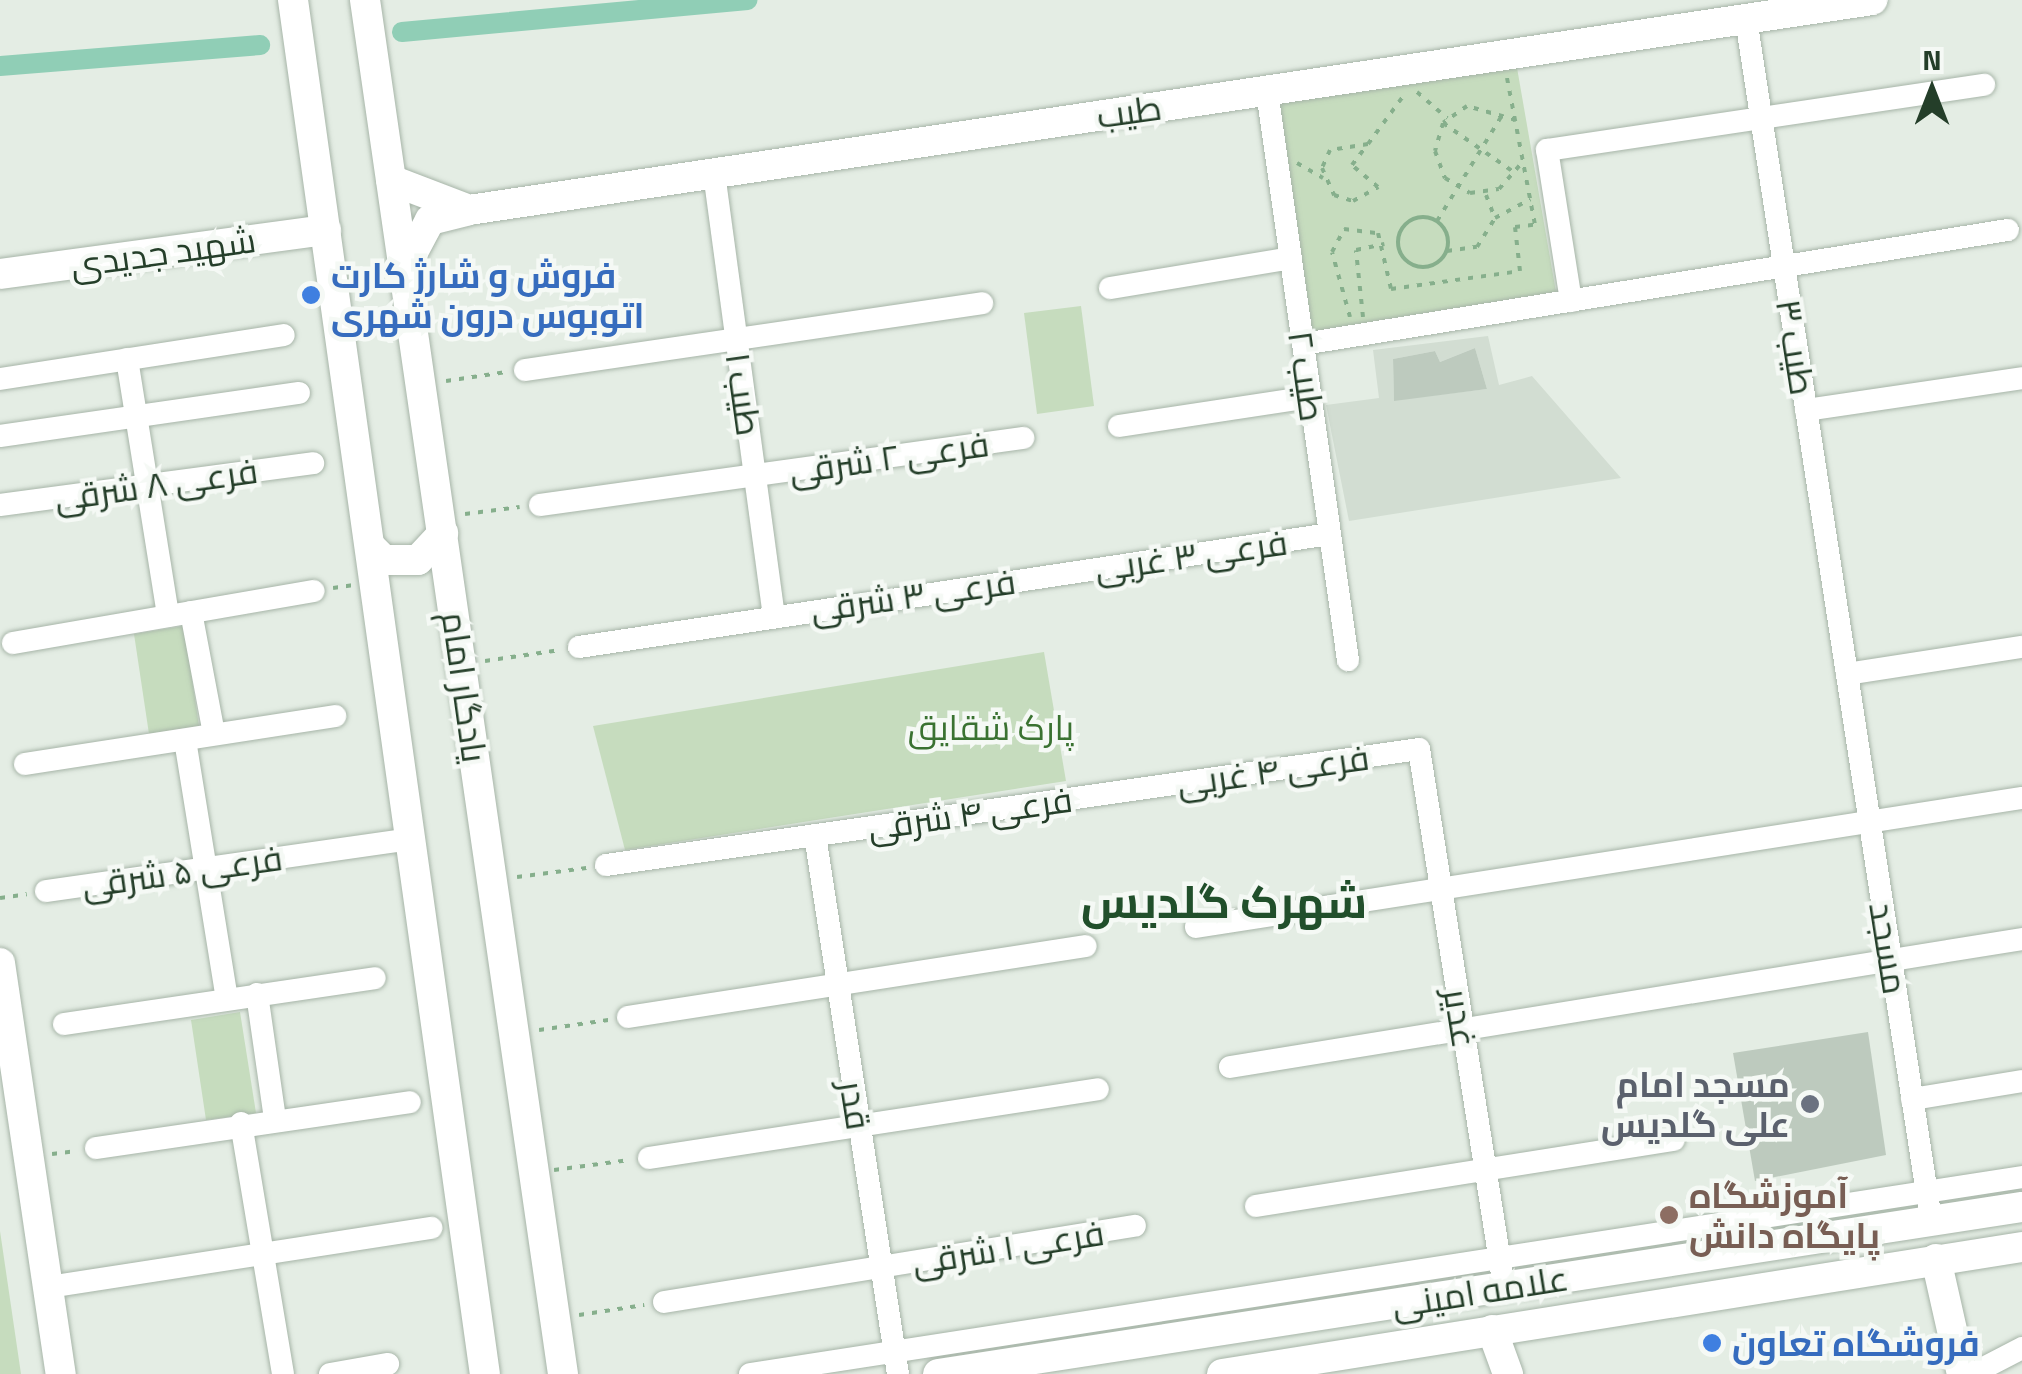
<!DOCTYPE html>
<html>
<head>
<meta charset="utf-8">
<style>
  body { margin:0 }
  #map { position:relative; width:2022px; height:1374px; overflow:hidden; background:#e4ede4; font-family:"Titillium Web",Cairo,sans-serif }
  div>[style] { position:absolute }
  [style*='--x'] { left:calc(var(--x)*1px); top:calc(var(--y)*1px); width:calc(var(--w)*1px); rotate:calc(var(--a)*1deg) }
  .built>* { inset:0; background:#d2ddd2 }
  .green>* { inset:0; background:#c6dcbe }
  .canal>* { height:20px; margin:-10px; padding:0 10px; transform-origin:10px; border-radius:10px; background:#90ceb6 }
  .building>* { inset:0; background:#bdcabe }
  .path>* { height:4px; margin-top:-2px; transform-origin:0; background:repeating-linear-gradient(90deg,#86af8c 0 5px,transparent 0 13px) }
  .path>.ring { margin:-2px; padding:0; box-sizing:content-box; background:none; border:4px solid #86af8c; border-radius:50% }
  .roads { filter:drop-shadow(0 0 2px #a7b5a8) drop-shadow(0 0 2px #a7b5a8) }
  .street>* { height:22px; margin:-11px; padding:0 11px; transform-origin:11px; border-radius:11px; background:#fff }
  .secondary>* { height:30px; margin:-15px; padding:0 15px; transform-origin:15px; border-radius:15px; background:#fff }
  .dots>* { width:28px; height:28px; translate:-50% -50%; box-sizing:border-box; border:5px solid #f5f9f5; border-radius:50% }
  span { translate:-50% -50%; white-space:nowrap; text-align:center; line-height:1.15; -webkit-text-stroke:9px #f5f9f5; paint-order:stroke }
  .street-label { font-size:35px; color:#243e29 }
  .shop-label { font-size:35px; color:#366cbe; font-weight:700 }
  .left { translate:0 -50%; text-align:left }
  .park-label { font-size:35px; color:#3a7231 }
  .worship-label { font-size:35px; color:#5b616d; font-weight:700 }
  .right { translate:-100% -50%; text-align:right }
  .education-label { font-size:35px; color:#785e54; font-weight:700 }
  .district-label { font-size:45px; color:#214f2b; font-weight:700 }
  .north { position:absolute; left:1882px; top:40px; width:100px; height:100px; -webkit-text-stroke:8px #f5f9f5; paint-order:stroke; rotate:0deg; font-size:28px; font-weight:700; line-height:40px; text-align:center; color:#243e29 }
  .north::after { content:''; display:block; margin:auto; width:35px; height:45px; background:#243e29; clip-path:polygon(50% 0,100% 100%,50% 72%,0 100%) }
</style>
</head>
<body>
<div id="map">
  <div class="built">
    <div style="clip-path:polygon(evenodd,1488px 336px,1499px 385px,1532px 376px,1621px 478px,1349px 521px,1326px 405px,1379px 398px,1373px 350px,1488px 336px,1475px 348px,1487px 389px,1394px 400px,1393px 359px,1435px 351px,1440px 362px,1475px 348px)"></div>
  </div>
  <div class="green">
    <div style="clip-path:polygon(1516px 62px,1556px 292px,1311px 333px,1279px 100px)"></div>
    <div style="clip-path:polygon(1081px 306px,1094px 406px,1037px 414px,1024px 313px)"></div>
    <div style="clip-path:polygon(184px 626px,199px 726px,149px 734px,134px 634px)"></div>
    <div style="clip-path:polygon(1044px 652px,1066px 781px,625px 850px,593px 726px)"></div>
    <div style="clip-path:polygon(240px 1012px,256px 1113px,206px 1120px,191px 1020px)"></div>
    <div style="clip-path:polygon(0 1231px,21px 1374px,0 1374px)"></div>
  </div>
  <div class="canal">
    <div style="--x:402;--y:32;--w:347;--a:-5.3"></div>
    <div style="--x:0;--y:66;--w:261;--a:-4.6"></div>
  </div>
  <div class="building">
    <div style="clip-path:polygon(1475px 348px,1487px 389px,1394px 401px,1393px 359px,1435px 351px,1440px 362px)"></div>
    <div style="clip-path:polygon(1868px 1032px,1886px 1155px,1755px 1181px,1733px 1053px)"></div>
  </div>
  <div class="path">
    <div style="--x:1507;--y:78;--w:150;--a:79.2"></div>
    <div style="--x:1417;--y:92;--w:40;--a:41"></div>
    <div style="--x:1516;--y:120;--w:51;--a:-164.1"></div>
    <div style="--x:1467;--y:106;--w:29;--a:145"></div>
    <div style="--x:1443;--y:123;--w:29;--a:106"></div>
    <div style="--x:1435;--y:151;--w:29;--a:70"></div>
    <div style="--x:1445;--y:178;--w:29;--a:31"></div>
    <div style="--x:1470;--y:193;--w:29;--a:-8"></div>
    <div style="--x:1499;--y:189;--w:38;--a:-49"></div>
    <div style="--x:1443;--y:123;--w:88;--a:34.8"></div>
    <div style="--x:1368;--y:144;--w:38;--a:171"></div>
    <div style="--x:1330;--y:150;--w:20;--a:114"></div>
    <div style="--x:1322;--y:168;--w:30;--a:66"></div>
    <div style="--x:1334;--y:195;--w:20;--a:18"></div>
    <div style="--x:1353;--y:201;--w:29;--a:-29"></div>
    <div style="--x:1378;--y:187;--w:34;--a:-140"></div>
    <div style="--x:1352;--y:165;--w:26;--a:-53"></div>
    <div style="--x:1368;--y:144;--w:61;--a:-53.7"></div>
    <div style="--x:1297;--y:163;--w:30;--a:30"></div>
    <div style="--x:1486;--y:195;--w:25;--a:69"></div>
    <div class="ring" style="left:1398px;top:217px;width:46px;height:46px"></div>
    <div style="--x:1437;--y:221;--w:128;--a:-58.4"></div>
    <div style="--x:1447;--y:251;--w:30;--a:-8"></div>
    <div style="--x:1477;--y:247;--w:34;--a:-58"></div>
    <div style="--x:1495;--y:218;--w:40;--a:-28"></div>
    <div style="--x:1350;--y:317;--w:67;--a:-105.5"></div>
    <div style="--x:1332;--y:252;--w:26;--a:-62"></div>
    <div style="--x:1344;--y:229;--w:34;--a:7"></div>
    <div style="--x:1378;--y:233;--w:57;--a:76.9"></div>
    <div style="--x:1391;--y:289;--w:130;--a:-7.9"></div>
    <div style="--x:1520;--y:271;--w:44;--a:-96.5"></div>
    <div style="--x:1515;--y:227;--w:26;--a:-7"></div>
    <div style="--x:1363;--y:317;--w:67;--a:-96"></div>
    <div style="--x:1356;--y:250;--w:29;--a:-12"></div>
    <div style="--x:446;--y:381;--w:61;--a:-8.5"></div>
    <div style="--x:465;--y:514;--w:55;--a:-7.3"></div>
    <div style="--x:333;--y:588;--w:21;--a:-8"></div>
    <div style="--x:485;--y:661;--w:76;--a:-8.3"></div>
    <div style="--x:517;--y:877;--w:70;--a:-7.4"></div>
    <div style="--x:0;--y:898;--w:27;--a:-8"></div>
    <div style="--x:539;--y:1030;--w:70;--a:-8.2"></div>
    <div style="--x:52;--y:1154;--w:25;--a:-7"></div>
    <div style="--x:554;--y:1170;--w:76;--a:-7.6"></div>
    <div style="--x:579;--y:1315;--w:66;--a:-8.7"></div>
  </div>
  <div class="roads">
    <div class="street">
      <div style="--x:1746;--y:19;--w:1201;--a:81.24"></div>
      <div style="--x:1267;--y:91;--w:575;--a:81.9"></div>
      <div style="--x:714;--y:173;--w:447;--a:82.3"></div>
      <div style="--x:1110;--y:288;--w:183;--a:-9.4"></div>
      <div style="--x:1571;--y:301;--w:153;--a:-99"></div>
      <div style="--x:1547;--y:150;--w:442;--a:-8.5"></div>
      <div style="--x:1303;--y:344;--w:714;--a:-9.19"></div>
      <div style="--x:127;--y:359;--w:260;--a:80.9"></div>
      <div style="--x:525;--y:370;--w:462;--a:-8.3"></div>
      <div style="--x:0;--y:379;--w:287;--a:-8.8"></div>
      <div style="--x:1806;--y:410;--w:218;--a:-8.4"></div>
      <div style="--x:1119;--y:426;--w:193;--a:-8.6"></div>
      <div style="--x:0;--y:436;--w:302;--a:-8.2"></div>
      <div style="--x:0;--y:505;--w:316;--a:-7.6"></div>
      <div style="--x:540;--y:505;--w:488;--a:-7.9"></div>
      <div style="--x:191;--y:612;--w:124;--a:79.3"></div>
      <div style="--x:13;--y:643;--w:305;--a:-9.8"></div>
      <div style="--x:579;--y:647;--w:759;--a:-8.56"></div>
      <div style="--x:1847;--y:674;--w:177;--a:-8.8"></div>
      <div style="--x:185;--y:740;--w:262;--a:80.8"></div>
      <div style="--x:25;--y:764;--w:314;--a:-8.8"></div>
      <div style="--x:815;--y:835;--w:545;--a:81.25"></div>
      <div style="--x:606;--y:865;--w:821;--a:-8.12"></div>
      <div style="--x:1419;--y:749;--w:545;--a:81.02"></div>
      <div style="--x:46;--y:891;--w:369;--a:-8.1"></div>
      <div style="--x:1196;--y:927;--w:836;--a:-8.88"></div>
      <div style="--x:257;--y:994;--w:126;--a:81.8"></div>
      <div style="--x:628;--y:1017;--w:463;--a:-8.8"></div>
      <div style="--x:64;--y:1024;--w:314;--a:-8.4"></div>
      <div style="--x:1230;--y:1067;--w:802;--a:-9.18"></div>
      <div style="--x:1912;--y:1099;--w:111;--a:-9.3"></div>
      <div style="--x:241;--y:1123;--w:254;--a:80.5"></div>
      <div style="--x:96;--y:1148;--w:317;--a:-8.3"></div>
      <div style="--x:649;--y:1158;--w:454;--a:-8.7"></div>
      <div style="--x:1256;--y:1206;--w:423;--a:-9"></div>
      <div style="--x:49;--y:1287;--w:387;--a:-8.8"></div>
      <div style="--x:664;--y:1302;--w:477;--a:-9.2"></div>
      <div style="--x:330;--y:1374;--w:59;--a:-9.8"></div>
      <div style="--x:750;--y:1374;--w:1287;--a:-8.8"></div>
      <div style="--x:1972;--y:1374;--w:56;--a:-27.5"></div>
    </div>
    <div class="secondary">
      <div style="--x:293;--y:0;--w:1387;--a:82.05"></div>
      <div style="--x:365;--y:0;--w:1388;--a:81.8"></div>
      <div style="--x:391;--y:180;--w:84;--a:21"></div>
      <div style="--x:469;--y:210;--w:1419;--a:-8.51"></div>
      <div style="--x:404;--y:269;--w:55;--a:-62"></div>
      <div style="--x:430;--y:220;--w:37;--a:-14"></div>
      <div style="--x:0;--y:274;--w:329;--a:-7.7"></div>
      <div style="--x:372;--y:548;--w:17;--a:45"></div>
      <div style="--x:384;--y:560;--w:34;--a:0"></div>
      <div style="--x:418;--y:560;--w:37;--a:-47"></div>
      <div style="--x:0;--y:963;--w:416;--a:81.6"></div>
      <div style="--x:1936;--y:1259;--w:118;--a:77.3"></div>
      <div style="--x:1492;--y:1330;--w:47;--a:70"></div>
      <div style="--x:938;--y:1374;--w:1097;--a:-8.76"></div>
      <div style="--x:1222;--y:1374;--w:810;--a:-9.02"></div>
    </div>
  </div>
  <div class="dots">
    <div style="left:311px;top:295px;background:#3f7fe0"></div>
    <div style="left:1810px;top:1104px;background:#6b7280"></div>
    <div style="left:1669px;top:1215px;background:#8d6e63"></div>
    <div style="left:1712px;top:1343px;background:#3f7fe0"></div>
  </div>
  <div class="street-label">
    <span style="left:1129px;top:111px;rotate:-8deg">طیب</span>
    <span style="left:163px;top:252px;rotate:-8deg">شهید جدیدی</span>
    <span style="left:1796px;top:347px;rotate:81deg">طیب ۳</span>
    <span style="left:1307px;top:376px;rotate:82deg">طیب ۲</span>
    <span style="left:744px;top:394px;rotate:82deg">طیب ۱</span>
    <span style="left:889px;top:457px;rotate:-8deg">فرعی ۲ شرقی</span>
    <span style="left:156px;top:484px;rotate:-8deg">فرعی ۸ شرقی</span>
    <span style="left:1191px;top:555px;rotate:-8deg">فرعی ۳ غربی</span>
    <span style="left:913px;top:595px;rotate:-8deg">فرعی ۳ شرقی</span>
    <span style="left:465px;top:687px;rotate:82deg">یادگار امام</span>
    <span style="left:1273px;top:770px;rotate:-8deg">فرعی ۴ غربی</span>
    <span style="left:970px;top:813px;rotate:-8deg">فرعی ۴ شرقی</span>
    <span style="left:182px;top:871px;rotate:-8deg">فرعی ۵ شرقی</span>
    <span style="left:1889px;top:948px;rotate:81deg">مسجد</span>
    <span style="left:1461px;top:1018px;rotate:81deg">غدیر</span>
    <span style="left:856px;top:1105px;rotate:81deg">قدر</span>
    <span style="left:1008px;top:1247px;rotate:-9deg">فرعی ۱ شرقی</span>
    <span style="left:1480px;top:1291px;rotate:-9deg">علامه امینی</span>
  </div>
  <div class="shop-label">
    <span class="left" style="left:331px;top:295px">فروش و شارژ کارت<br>اتوبوس درون شهری</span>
    <span class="left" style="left:1732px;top:1343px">فروشگاه تعاون</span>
  </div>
  <div class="park-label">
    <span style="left:991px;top:727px">پارک شقایق</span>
  </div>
  <div class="worship-label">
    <span class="right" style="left:1790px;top:1104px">مسجد امام<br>علی گلدیس</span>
  </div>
  <div class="education-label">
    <span class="left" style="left:1689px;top:1215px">آموزشگاه<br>پایگاه دانش</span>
  </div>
  <div class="district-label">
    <span style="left:1224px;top:902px">شهرک گلدیس</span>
  </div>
  <div class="north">N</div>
</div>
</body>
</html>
